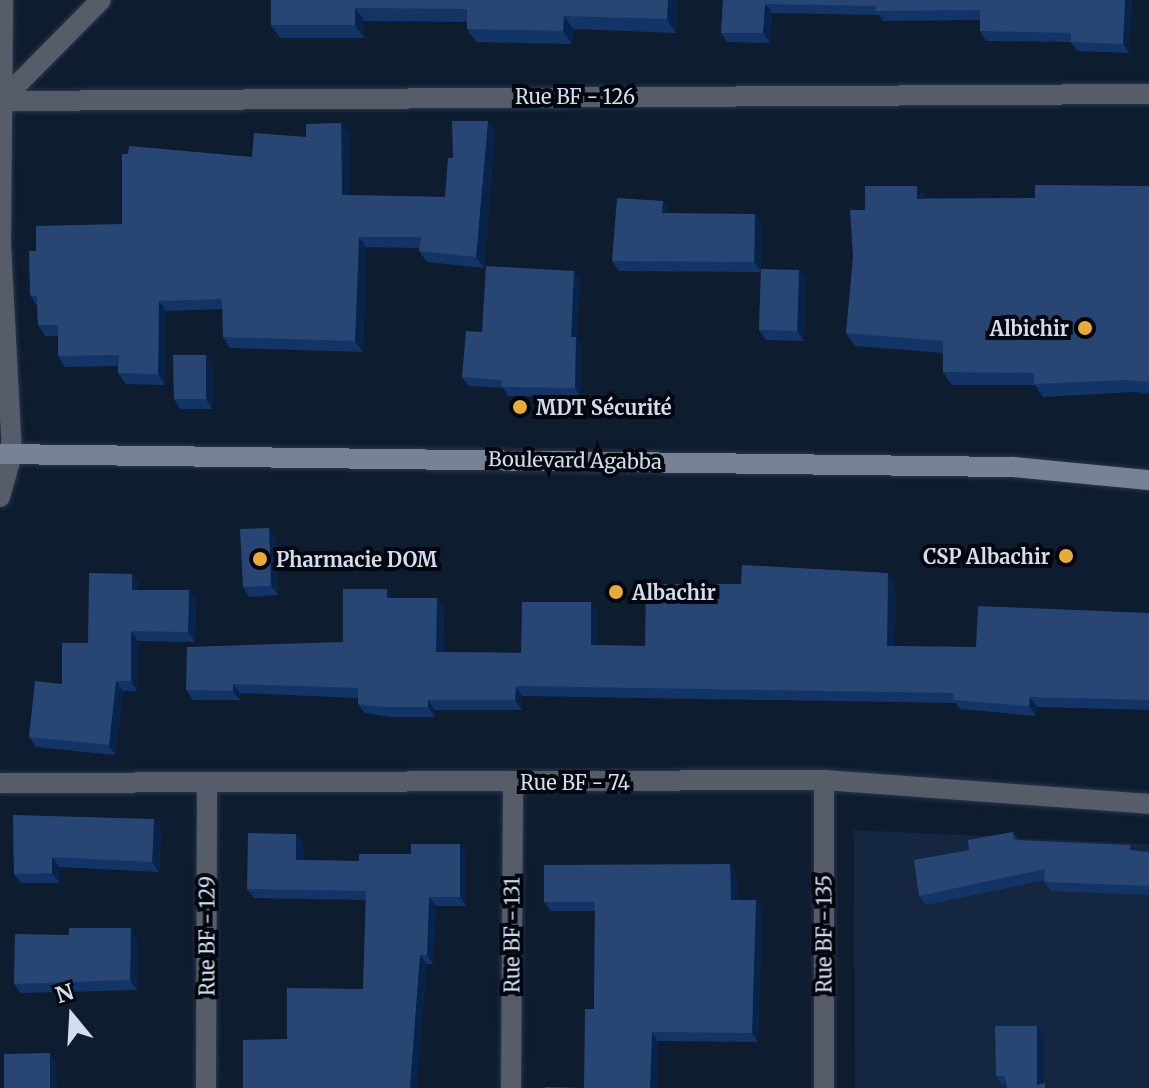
<!DOCTYPE html>
<html>
<head>
<meta charset="utf-8">
<style>
  body { margin:0 }
  #map { position:relative; width:1149px; height:1088px; overflow:hidden; background:#0e1c30; font-family:Merriweather,serif }
  div>[style] { position:absolute }
  [style*='--x'] { left:calc(var(--x)*1px); top:calc(var(--y)*1px); width:calc(var(--w)*1px); rotate:calc(var(--a)*1deg) }
  .built>* { inset:0; background:#152640 }
  .roads { filter:drop-shadow(0 0 2px #2a374a) drop-shadow(0 0 2px #2a374a) }
  .street>* { height:20px; margin:-10px; padding:0 10px; transform-origin:10px; border-radius:10px; background:#565d68 }
  .secondary>* { height:20px; margin:-10px; padding:0 10px; transform-origin:10px; border-radius:10px; background:#778395 }
  .wall>* { inset:0; background:#133466 }
  .shaded-wall>* { inset:0; background:#08234a }
  .building>* { inset:0; background:#274674 }
  .dots>* { width:22px; height:22px; translate:-50% -50%; box-sizing:border-box; border:4px solid #03060f; border-radius:50% }
  span { translate:-50% -50%; white-space:nowrap; text-align:center; line-height:1.15; -webkit-text-stroke:8px #03060f; paint-order:stroke }
  .street-label { font-size:20px; color:#d4ddec }
  .poi-label { font-size:20px; color:#d4ddec; font-weight:700 }
  .right { translate:-100% -50%; text-align:right }
  .left { translate:0 -50%; text-align:left }
  .north { position:absolute; left:32px; top:976px; width:80px; height:80px; -webkit-text-stroke:6px #03060f; paint-order:stroke; rotate:342deg; font-size:22px; font-weight:700; line-height:32px; text-align:center; color:#d4ddec }
  .north::after { content:''; display:block; margin:auto; width:28px; height:36px; background:#d4ddec; clip-path:polygon(50% 0,100% 100%,50% 72%,0 100%) }
</style>
</head>
<body>
<div id="map">
  <div class="built">
    <div style="clip-path:polygon(854px 830px,1149px 844px,1149px 1088px,855px 1088px)"></div>
  </div>
  <div class="roads">
    <div class="street">
      <div style="--x:0;--y:101;--w:1149;--a:-0.35"></div>
      <div style="--x:1;--y:101;--w:142;--a:-45.3"></div>
      <div style="--x:0;--y:497;--w:45;--a:-74.4"></div>
      <div style="--x:12;--y:454;--w:212;--a:-93"></div>
      <div style="--x:1;--y:242;--w:242;--a:-89.5"></div>
      <div style="--x:824;--y:780;--w:308;--a:90"></div>
      <div style="--x:0;--y:783;--w:824;--a:-0.21"></div>
      <div style="--x:824;--y:780;--w:326;--a:4.2"></div>
      <div style="--x:206;--y:1088;--w:304;--a:-89.8"></div>
      <div style="--x:511;--y:1088;--w:306;--a:-89.6"></div>
    </div>
    <div class="secondary">
      <div style="--x:0;--y:454;--w:1013;--a:0.74"></div>
      <div style="--x:1013;--y:467;--w:137;--a:5.5"></div>
    </div>
  </div>
  <div class="wall">
    <div style="clip-path:polygon(271px 0,678px 0,676px 33px,573px 29px,572px 44px,476px 42px,467px 29px,467px 22px,364px 21px,364px 38px,280px 38px,271px 25px)"></div>
    <div style="clip-path:polygon(723px 0,1132px 0,1129px 53px,1077px 51px,1071px 42px,986px 41px,980px 31px,980px 20px,883px 21px,879px 15px,772px 13px,770px 43px,727px 42px,721px 33px)"></div>
    <div style="clip-path:polygon(341px 123px,349px 134px,349px 195px,445px 197px,453px 158px,495px 131px,484px 268px,427px 262px,419px 251px,420px 248px,366px 247px,363px 352px,230px 348px,223px 337px,223px 309px,166px 311px,165px 385px,126px 384px,118px 373px,118px 366px,65px 367px,58px 356px,58px 336px,45px 336px,38px 325px,37px 306px,30px 295px,36px 251px,122px 224px,252px 157px)"></div>
    <div style="clip-path:polygon(917px 186px,925px 198px,1035px 198px,1149px 186px,1149px 394px,1134px 392px,1043px 397px,1035px 385px,952px 385px,943px 372px,943px 353px,855px 346px,846px 333px,865px 210px)"></div>
    <div style="clip-path:polygon(670px 211px,670px 213px,762px 223px,761px 270px,799px 270px,805px 280px,804px 341px,766px 340px,759px 330px,761px 272px,619px 271px,612px 261px)"></div>
    <div style="clip-path:polygon(580px 280px,577px 339px,582px 346px,581px 397px,508px 396px,503px 388px,469px 386px,462px 377px,482px 332px)"></div>
    <div style="clip-path:polygon(206px 355px,213px 365px,212px 409px,180px 409px,174px 399px)"></div>
    <div style="clip-path:polygon(269px 528px,275px 537px,278px 595px,249px 597px,243px 587px)"></div>
    <div style="clip-path:polygon(139px 583px,139px 590px,196px 599px,195px 642px,138px 641px,137px 691px,123px 691px,115px 755px,36px 747px,29px 737px,62px 684px)"></div>
    <div style="clip-path:polygon(895px 583px,894px 646px,976px 647px,1149px 613px,1149px 710px,1037px 707px,1036px 716px,960px 709px,956px 703px,522px 696px,522px 710px,435px 710px,435px 717px,391px 717px,365px 713px,358px 704px,358px 698px,240px 693px,240px 700px,193px 700px,186px 690px,343px 642px,387px 589px,393px 598px,437px 598px,444px 608px,443px 652px,521px 653px,598px 612px,598px 645px,645px 646px,741px 584px)"></div>
    <div style="clip-path:polygon(13px 815px,161px 828px,159px 872px,59px 867px,59px 883px,21px 883px,14px 874px)"></div>
    <div style="clip-path:polygon(1013px 832px,1018px 840px,1149px 852px,1149px 895px,1051px 891px,1044px 882px,1045px 880px,926px 905px,919px 896px)"></div>
    <div style="clip-path:polygon(296px 834px,303px 843px,303px 860px,359px 861px,411px 854px,466px 853px,466px 906px,436px 906px,433px 964px,427px 964px,287px 1039px,363px 989px,366px 900px,254px 898px,247px 889px)"></div>
    <div style="clip-path:polygon(730px 864px,736px 873px,737px 900px,756px 900px,762px 909px,758px 1042px,658px 1041px,657px 1088px,545px 1088px,584px 1088px,594px 1009px,595px 911px,551px 911px,544px 902px)"></div>
    <div style="clip-path:polygon(137px 938px,137px 990px,21px 993px,14px 984px)"></div>
    <div style="clip-path:polygon(1044px 1035px,1044px 1083px,1002px 1085px,996px 1076px)"></div>
  </div>
  <div class="shaded-wall">
    <div style="clip-path:polygon(668px 0,678px 0,676px 33px,667px 19px)"></div>
    <div style="clip-path:polygon(1125px 0,1132px 0,1129px 53px,1123px 44px)"></div>
    <div style="clip-path:polygon(765px 4px,772px 13px,770px 43px,763px 33px)"></div>
    <div style="clip-path:polygon(355px 8px,364px 21px,364px 38px,355px 25px)"></div>
    <div style="clip-path:polygon(564px 16px,573px 29px,572px 44px,563px 31px)"></div>
    <div style="clip-path:polygon(488px 121px,495px 131px,484px 268px,476px 257px)"></div>
    <div style="clip-path:polygon(341px 123px,349px 134px,349px 206px,342px 195px)"></div>
    <div style="clip-path:polygon(917px 186px,925px 199px,917px 199px)"></div>
    <div style="clip-path:polygon(663px 201px,670px 211px,669px 222px,662px 213px)"></div>
    <div style="clip-path:polygon(755px 214px,762px 223px,761px 272px,754px 262px)"></div>
    <div style="clip-path:polygon(359px 237px,366px 247px,363px 352px,355px 341px)"></div>
    <div style="clip-path:polygon(799px 270px,805px 280px,804px 341px,797px 331px)"></div>
    <div style="clip-path:polygon(574px 271px,580px 280px,577px 339px,582px 346px,581px 397px,575px 388px,571px 337px)"></div>
    <div style="clip-path:polygon(159px 301px,166px 311px,165px 385px,158px 374px)"></div>
    <div style="clip-path:polygon(206px 355px,213px 365px,212px 409px,206px 399px)"></div>
    <div style="clip-path:polygon(269px 528px,275px 537px,278px 595px,271px 586px)"></div>
    <div style="clip-path:polygon(888px 573px,895px 583px,894px 656px,887px 646px)"></div>
    <div style="clip-path:polygon(132px 574px,139px 583px,139px 599px,132px 590px)"></div>
    <div style="clip-path:polygon(387px 589px,394px 599px,387px 598px)"></div>
    <div style="clip-path:polygon(189px 590px,196px 599px,195px 642px,188px 632px)"></div>
    <div style="clip-path:polygon(437px 598px,444px 608px,443px 662px,436px 652px)"></div>
    <div style="clip-path:polygon(591px 602px,598px 612px,598px 655px,591px 645px)"></div>
    <div style="clip-path:polygon(131px 631px,138px 641px,137px 691px,131px 681px)"></div>
    <div style="clip-path:polygon(116px 681px,123px 691px,115px 755px,109px 745px)"></div>
    <div style="clip-path:polygon(233px 684px,240px 693px,240px 700px,233px 691px)"></div>
    <div style="clip-path:polygon(516px 686px,522px 696px,522px 710px,515px 700px)"></div>
    <div style="clip-path:polygon(1030px 697px,1037px 707px,1036px 716px,1029px 706px)"></div>
    <div style="clip-path:polygon(428px 700px,435px 710px,435px 717px,428px 707px)"></div>
    <div style="clip-path:polygon(154px 819px,161px 828px,159px 872px,152px 862px)"></div>
    <div style="clip-path:polygon(296px 834px,303px 843px,302px 869px,296px 860px)"></div>
    <div style="clip-path:polygon(460px 844px,466px 853px,466px 906px,460px 897px)"></div>
    <div style="clip-path:polygon(52px 857px,59px 867px,59px 883px,52px 873px)"></div>
    <div style="clip-path:polygon(730px 864px,736px 873px,737px 909px,731px 900px)"></div>
    <div style="clip-path:polygon(429px 897px,436px 906px,433px 964px,427px 955px)"></div>
    <div style="clip-path:polygon(756px 900px,762px 909px,758px 1042px,752px 1033px)"></div>
    <div style="clip-path:polygon(131px 928px,137px 938px,137px 990px,130px 980px)"></div>
    <div style="clip-path:polygon(420px 955px,427px 964px,417px 1088px,410px 1088px)"></div>
    <div style="clip-path:polygon(1037px 1026px,1044px 1035px,1044px 1088px,1037px 1085px)"></div>
    <div style="clip-path:polygon(652px 1032px,658px 1041px,657px 1088px,650px 1088px)"></div>
    <div style="clip-path:polygon(50px 1053px,56px 1062px,57px 1088px,50px 1088px)"></div>
  </div>
  <div class="building">
    <div style="clip-path:polygon(271px 0,668px 0,667px 19px,564px 16px,563px 31px,467px 29px,467px 9px,355px 8px,355px 25px,271px 25px)"></div>
    <div style="clip-path:polygon(723px 0,1125px 0,1123px 44px,1071px 42px,1071px 33px,980px 31px,980px 10px,876px 11px,876px 6px,765px 4px,763px 33px,721px 33px)"></div>
    <div style="clip-path:polygon(452px 121px,488px 121px,476px 257px,419px 251px,421px 237px,359px 237px,355px 341px,223px 337px,222px 299px,159px 301px,158px 374px,118px 373px,119px 355px,58px 356px,58px 325px,38px 325px,37px 296px,30px 295px,29px 251px,36px 251px,36px 226px,122px 224px,122px 154px,128px 154px,129px 146px,252px 157px,254px 133px,306px 137px,306px 124px,341px 123px,342px 195px,445px 197px,448px 158px,453px 158px)"></div>
    <div style="clip-path:polygon(1035px 185px,1149px 186px,1149px 382px,1126px 380px,1034px 384px,1034px 373px,943px 372px,943px 341px,846px 333px,853px 256px,850px 210px,865px 210px,865px 186px,917px 186px,917px 199px,1035px 198px)"></div>
    <div style="clip-path:polygon(617px 198px,663px 201px,662px 213px,755px 214px,754px 262px,612px 261px)"></div>
    <div style="clip-path:polygon(486px 266px,574px 271px,571px 337px,576px 337px,575px 388px,502px 387px,502px 380px,462px 377px,466px 331px,482px 332px)"></div>
    <div style="clip-path:polygon(761px 269px,799px 270px,797px 331px,759px 330px)"></div>
    <div style="clip-path:polygon(173px 355px,206px 355px,206px 399px,174px 399px)"></div>
    <div style="clip-path:polygon(269px 528px,271px 586px,243px 587px,240px 529px)"></div>
    <div style="clip-path:polygon(742px 565px,888px 573px,887px 646px,976px 647px,978px 606px,1149px 613px,1149px 700px,1030px 697px,1029px 706px,953px 700px,954px 693px,516px 686px,515px 700px,428px 700px,428px 707px,384px 707px,358px 704px,358px 688px,233px 684px,233px 691px,186px 690px,187px 647px,343px 642px,343px 589px,387px 589px,387px 598px,437px 598px,436px 652px,521px 653px,522px 602px,591px 602px,591px 645px,645px 646px,646px 584px,741px 584px)"></div>
    <div style="clip-path:polygon(89px 573px,132px 574px,132px 590px,189px 590px,188px 632px,131px 631px,131px 681px,116px 681px,109px 745px,29px 737px,35px 681px,62px 684px,62px 643px,88px 643px)"></div>
    <div style="clip-path:polygon(13px 815px,154px 819px,152px 862px,52px 857px,52px 873px,14px 874px)"></div>
    <div style="clip-path:polygon(1013px 832px,1014px 840px,1130px 845px,1130px 850px,1149px 852px,1149px 886px,1044px 882px,1045px 869px,919px 896px,914px 860px,969px 850px,968px 840px)"></div>
    <div style="clip-path:polygon(248px 833px,296px 834px,296px 860px,359px 861px,359px 854px,411px 854px,411px 844px,460px 844px,460px 897px,429px 897px,427px 955px,420px 955px,410px 1088px,243px 1088px,243px 1040px,287px 1039px,287px 988px,363px 989px,366px 891px,247px 889px)"></div>
    <div style="clip-path:polygon(730px 864px,731px 900px,756px 900px,752px 1033px,652px 1032px,650px 1088px,545px 1088px,545px 1087px,584px 1088px,585px 1009px,594px 1009px,595px 902px,544px 902px,544px 865px)"></div>
    <div style="clip-path:polygon(69px 928px,131px 928px,130px 980px,14px 984px,15px 934px,69px 935px)"></div>
    <div style="clip-path:polygon(995px 1026px,1037px 1026px,1037px 1085px,1045px 1083px,1045px 1088px,1007px 1088px,1005px 1076px,996px 1076px)"></div>
    <div style="clip-path:polygon(50px 1053px,50px 1088px,4px 1088px,4px 1054px)"></div>
  </div>
  <div class="dots">
    <div style="left:1085px;top:328px;background:#e8ab37"></div>
    <div style="left:520px;top:407px;background:#e8ab37"></div>
    <div style="left:1066px;top:556px;background:#e8ab37"></div>
    <div style="left:260px;top:559px;background:#e8ab37"></div>
    <div style="left:616px;top:592px;background:#e8ab37"></div>
  </div>
  <div class="street-label">
    <span style="left:575px;top:96px">Rue BF - 126</span>
    <span style="left:575px;top:460px;rotate:1deg">Boulevard Agabba</span>
    <span style="left:575px;top:782px">Rue BF - 74</span>
    <span style="left:824px;top:934px;rotate:-90deg">Rue BF - 135</span>
    <span style="left:512px;top:935px;rotate:-90deg">Rue BF - 131</span>
    <span style="left:207px;top:936px;rotate:-90deg">Rue BF - 129</span>
  </div>
  <div class="poi-label">
    <span class="right" style="left:1069px;top:328px">Albichir</span>
    <span class="left" style="left:536px;top:407px">MDT Sécurité</span>
    <span class="right" style="left:1050px;top:556px">CSP Albachir</span>
    <span class="left" style="left:276px;top:559px">Pharmacie DOM</span>
    <span class="left" style="left:632px;top:592px">Albachir</span>
  </div>
  <div class="north">N</div>
</div>
</body>
</html>
